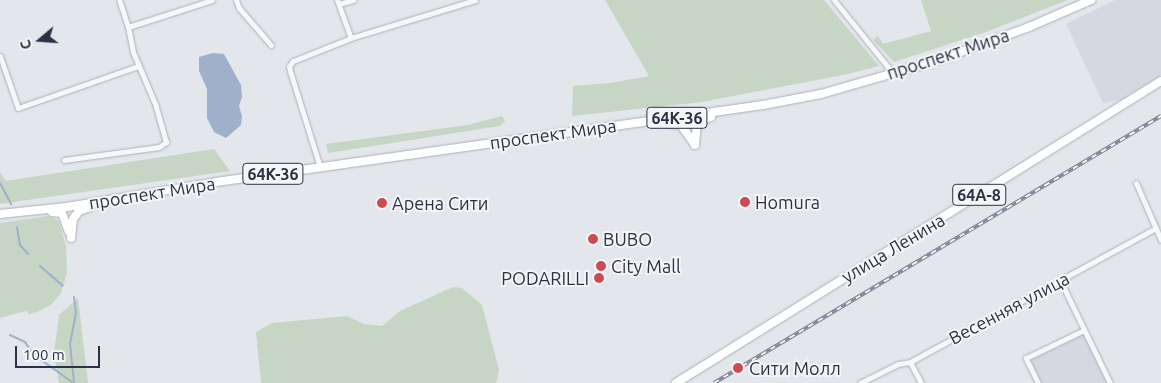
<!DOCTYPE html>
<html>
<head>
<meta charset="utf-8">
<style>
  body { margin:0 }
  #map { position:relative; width:1161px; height:383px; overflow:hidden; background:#e3e6eb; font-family:Ubuntu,sans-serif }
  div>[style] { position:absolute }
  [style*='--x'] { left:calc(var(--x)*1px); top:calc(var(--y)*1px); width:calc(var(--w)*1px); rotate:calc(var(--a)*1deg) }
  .built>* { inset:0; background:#d5d8e0 }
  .green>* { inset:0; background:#c7d5c4 }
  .water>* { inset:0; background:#9fb0cb }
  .stream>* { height:2px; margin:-1px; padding:0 1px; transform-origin:1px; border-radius:1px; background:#9fb0cb }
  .roads { filter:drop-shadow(0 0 1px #acb0b9) drop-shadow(0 0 1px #acb0b9) }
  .street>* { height:5px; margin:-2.5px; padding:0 2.5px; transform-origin:2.5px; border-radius:2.5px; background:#f6f7f9 }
  .primary>* { height:8px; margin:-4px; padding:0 4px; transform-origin:4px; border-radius:4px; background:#fff }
  .rail>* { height:4px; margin-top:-2px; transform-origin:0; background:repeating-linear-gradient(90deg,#f3f5f8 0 5.5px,#7d8495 0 11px); box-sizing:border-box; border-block:1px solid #7d8495 }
  .dots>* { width:14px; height:14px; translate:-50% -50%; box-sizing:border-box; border:2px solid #f3f5f8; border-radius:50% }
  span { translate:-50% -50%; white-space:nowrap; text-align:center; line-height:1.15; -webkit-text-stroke:4px #f3f5f8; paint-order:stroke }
  .shield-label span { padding:1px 4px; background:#f3f5f8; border:1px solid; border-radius:4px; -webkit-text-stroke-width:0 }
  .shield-label { font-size:16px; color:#2b3244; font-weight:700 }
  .street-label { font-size:18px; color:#2b3244 }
  .poi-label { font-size:18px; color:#2b3244 }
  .left { translate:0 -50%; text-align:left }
  .right { translate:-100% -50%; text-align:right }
  .north { position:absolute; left:15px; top:15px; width:50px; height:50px; -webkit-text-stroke:4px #f3f5f8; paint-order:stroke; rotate:252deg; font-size:14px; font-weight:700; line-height:20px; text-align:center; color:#2b3244 }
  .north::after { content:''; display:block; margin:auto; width:18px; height:22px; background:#2b3244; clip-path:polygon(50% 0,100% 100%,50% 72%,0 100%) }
  .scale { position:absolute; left:15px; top:346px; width:85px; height:22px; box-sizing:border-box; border:2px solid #2b3244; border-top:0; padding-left:6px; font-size:15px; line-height:18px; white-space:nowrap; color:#2b3244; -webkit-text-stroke:4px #f3f5f8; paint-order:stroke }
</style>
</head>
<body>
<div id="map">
  <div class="built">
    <div style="clip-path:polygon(1115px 0,1161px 0,1161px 75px,1120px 100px,1103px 103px,1066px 24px)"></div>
    <div style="clip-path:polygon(1083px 332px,1108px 383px,1041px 383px,1028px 359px)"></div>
  </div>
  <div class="green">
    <div style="clip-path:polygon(605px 0,824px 0,879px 66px,848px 74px,702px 102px,572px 116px,573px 86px,610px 83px,649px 76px)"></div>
    <div style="clip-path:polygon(921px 0,1068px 0,983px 33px,894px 62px,873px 40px,878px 36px,883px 44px,931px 31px)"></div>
    <div style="clip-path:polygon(502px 116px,505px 121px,500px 126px,328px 153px,326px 144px,468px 125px)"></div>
    <div style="clip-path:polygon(214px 149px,230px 171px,0 204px,0 172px,6px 181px)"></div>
    <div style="clip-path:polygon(48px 216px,59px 221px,66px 247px,67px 273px,61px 293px,51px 305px,39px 311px,29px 314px,26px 311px,0 318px,0 223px)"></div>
    <div style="clip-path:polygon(453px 287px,462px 288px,482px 305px,499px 370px,496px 383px,261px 383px,256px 332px,272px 323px,347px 316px,364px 324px,382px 326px,400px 311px)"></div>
    <div style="clip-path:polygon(78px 298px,88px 383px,59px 383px,54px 353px,59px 315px)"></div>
  </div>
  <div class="water">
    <div style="clip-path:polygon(213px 53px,224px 54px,241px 85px,242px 97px,239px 106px,242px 116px,241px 125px,226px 138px,214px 132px,207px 118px,207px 89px,199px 71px,199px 57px)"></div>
  </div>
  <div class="stream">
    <div style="--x:0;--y:183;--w:24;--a:62"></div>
    <div style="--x:17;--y:227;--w:18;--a:81"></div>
    <div style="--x:20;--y:245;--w:12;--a:48"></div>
    <div style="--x:40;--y:266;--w:30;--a:41"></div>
    <div style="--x:74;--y:297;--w:16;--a:83"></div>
    <div style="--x:76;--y:313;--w:32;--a:101"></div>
    <div style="--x:70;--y:344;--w:39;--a:84"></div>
    <div style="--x:10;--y:335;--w:17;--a:25"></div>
    <div style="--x:25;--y:342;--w:14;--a:56"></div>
    <div style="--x:33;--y:354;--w:48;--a:35.7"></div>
  </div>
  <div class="roads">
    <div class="street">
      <div style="--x:236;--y:0;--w:9;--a:69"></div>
      <div style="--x:239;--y:8;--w:49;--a:49.1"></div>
      <div style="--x:337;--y:0;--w:40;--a:69.8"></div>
      <div style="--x:834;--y:0;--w:94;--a:51.1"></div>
      <div style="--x:339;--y:4;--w:15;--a:-16"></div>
      <div style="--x:128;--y:27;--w:88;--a:-17.8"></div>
      <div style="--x:0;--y:56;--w:55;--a:70.9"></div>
      <div style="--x:18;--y:108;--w:127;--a:-19.3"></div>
      <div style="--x:64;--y:160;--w:96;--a:-7.8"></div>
      <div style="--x:159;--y:147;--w:9;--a:-36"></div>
      <div style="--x:166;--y:142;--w:37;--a:-106"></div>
      <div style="--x:156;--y:106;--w:59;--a:-113.1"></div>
      <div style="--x:133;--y:52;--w:25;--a:-101"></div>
      <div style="--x:128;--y:27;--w:28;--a:-108"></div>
      <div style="--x:320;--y:167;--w:101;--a:-107.4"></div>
      <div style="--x:290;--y:71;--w:5;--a:-101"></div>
      <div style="--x:289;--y:66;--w:6;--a:-51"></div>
      <div style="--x:293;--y:61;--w:62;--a:-21.6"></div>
      <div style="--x:351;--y:38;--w:130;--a:-17"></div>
      <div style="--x:1136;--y:183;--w:62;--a:66.3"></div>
      <div style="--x:1060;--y:280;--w:114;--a:64.1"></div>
      <div style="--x:910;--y:362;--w:24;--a:62"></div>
      <div style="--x:860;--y:383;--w:42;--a:-26.6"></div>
      <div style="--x:898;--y:364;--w:12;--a:-9"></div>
      <div style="--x:910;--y:362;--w:280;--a:-28.6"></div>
      <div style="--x:1038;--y:383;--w:28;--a:-116"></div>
      <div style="--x:1026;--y:358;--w:64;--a:-25.8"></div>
    </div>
    <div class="primary">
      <div style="--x:668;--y:123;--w:13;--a:9"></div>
      <div style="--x:681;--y:125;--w:24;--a:55"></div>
      <div style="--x:695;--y:145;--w:23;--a:-85"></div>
      <div style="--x:697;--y:122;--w:15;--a:-20"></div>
      <div style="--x:52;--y:212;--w:10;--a:6"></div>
      <div style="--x:62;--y:213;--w:20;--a:70"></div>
      <div style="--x:0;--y:214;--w:67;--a:-6"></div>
      <div style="--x:67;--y:207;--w:151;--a:-9.5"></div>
      <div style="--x:216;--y:182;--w:552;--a:-8.01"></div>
      <div style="--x:763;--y:105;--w:59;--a:-10.7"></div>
      <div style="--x:821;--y:94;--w:126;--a:-16.1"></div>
      <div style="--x:942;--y:59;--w:93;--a:-20.2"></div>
      <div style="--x:1029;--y:27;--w:68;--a:-23.5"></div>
      <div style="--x:71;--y:238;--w:19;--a:-84"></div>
      <div style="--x:73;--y:219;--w:10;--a:-53"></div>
      <div style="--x:79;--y:211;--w:12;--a:-20"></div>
      <div style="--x:676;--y:383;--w:571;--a:-31.91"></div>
    </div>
  </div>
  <div class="rail">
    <div style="--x:714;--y:383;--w:521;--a:-30.85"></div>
  </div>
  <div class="dots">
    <div style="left:745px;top:202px;background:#ce4a53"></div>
    <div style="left:382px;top:203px;background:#ce4a53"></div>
    <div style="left:593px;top:239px;background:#ce4a53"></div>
    <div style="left:601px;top:266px;background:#ce4a53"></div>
    <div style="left:599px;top:278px;background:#ce4a53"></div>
    <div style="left:738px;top:368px;background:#ce4a53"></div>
  </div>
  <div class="shield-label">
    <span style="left:677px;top:118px">64К-36</span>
    <span style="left:273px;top:174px">64К-36</span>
    <span style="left:979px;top:195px">64А-8</span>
  </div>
  <div class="street-label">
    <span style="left:948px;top:54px;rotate:-18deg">проспект Мира</span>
    <span style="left:553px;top:134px;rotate:-8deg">проспект Мира</span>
    <span style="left:152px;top:193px;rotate:-9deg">проспект Мира</span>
    <span style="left:893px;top:248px;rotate:-31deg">улица Ленина</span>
    <span style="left:1009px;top:308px;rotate:-28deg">Весенняя улица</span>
  </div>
  <div class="poi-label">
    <span class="left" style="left:755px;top:202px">Homura</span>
    <span class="left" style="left:392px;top:203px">Арена Сити</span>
    <span class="left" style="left:603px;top:239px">BUBO</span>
    <span class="left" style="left:611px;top:266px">City Mall</span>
    <span class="right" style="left:589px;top:278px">PODARILLI</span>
    <span class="left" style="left:749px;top:368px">Сити Молл</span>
  </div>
  <div class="north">С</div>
  <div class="scale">100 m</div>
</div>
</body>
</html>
